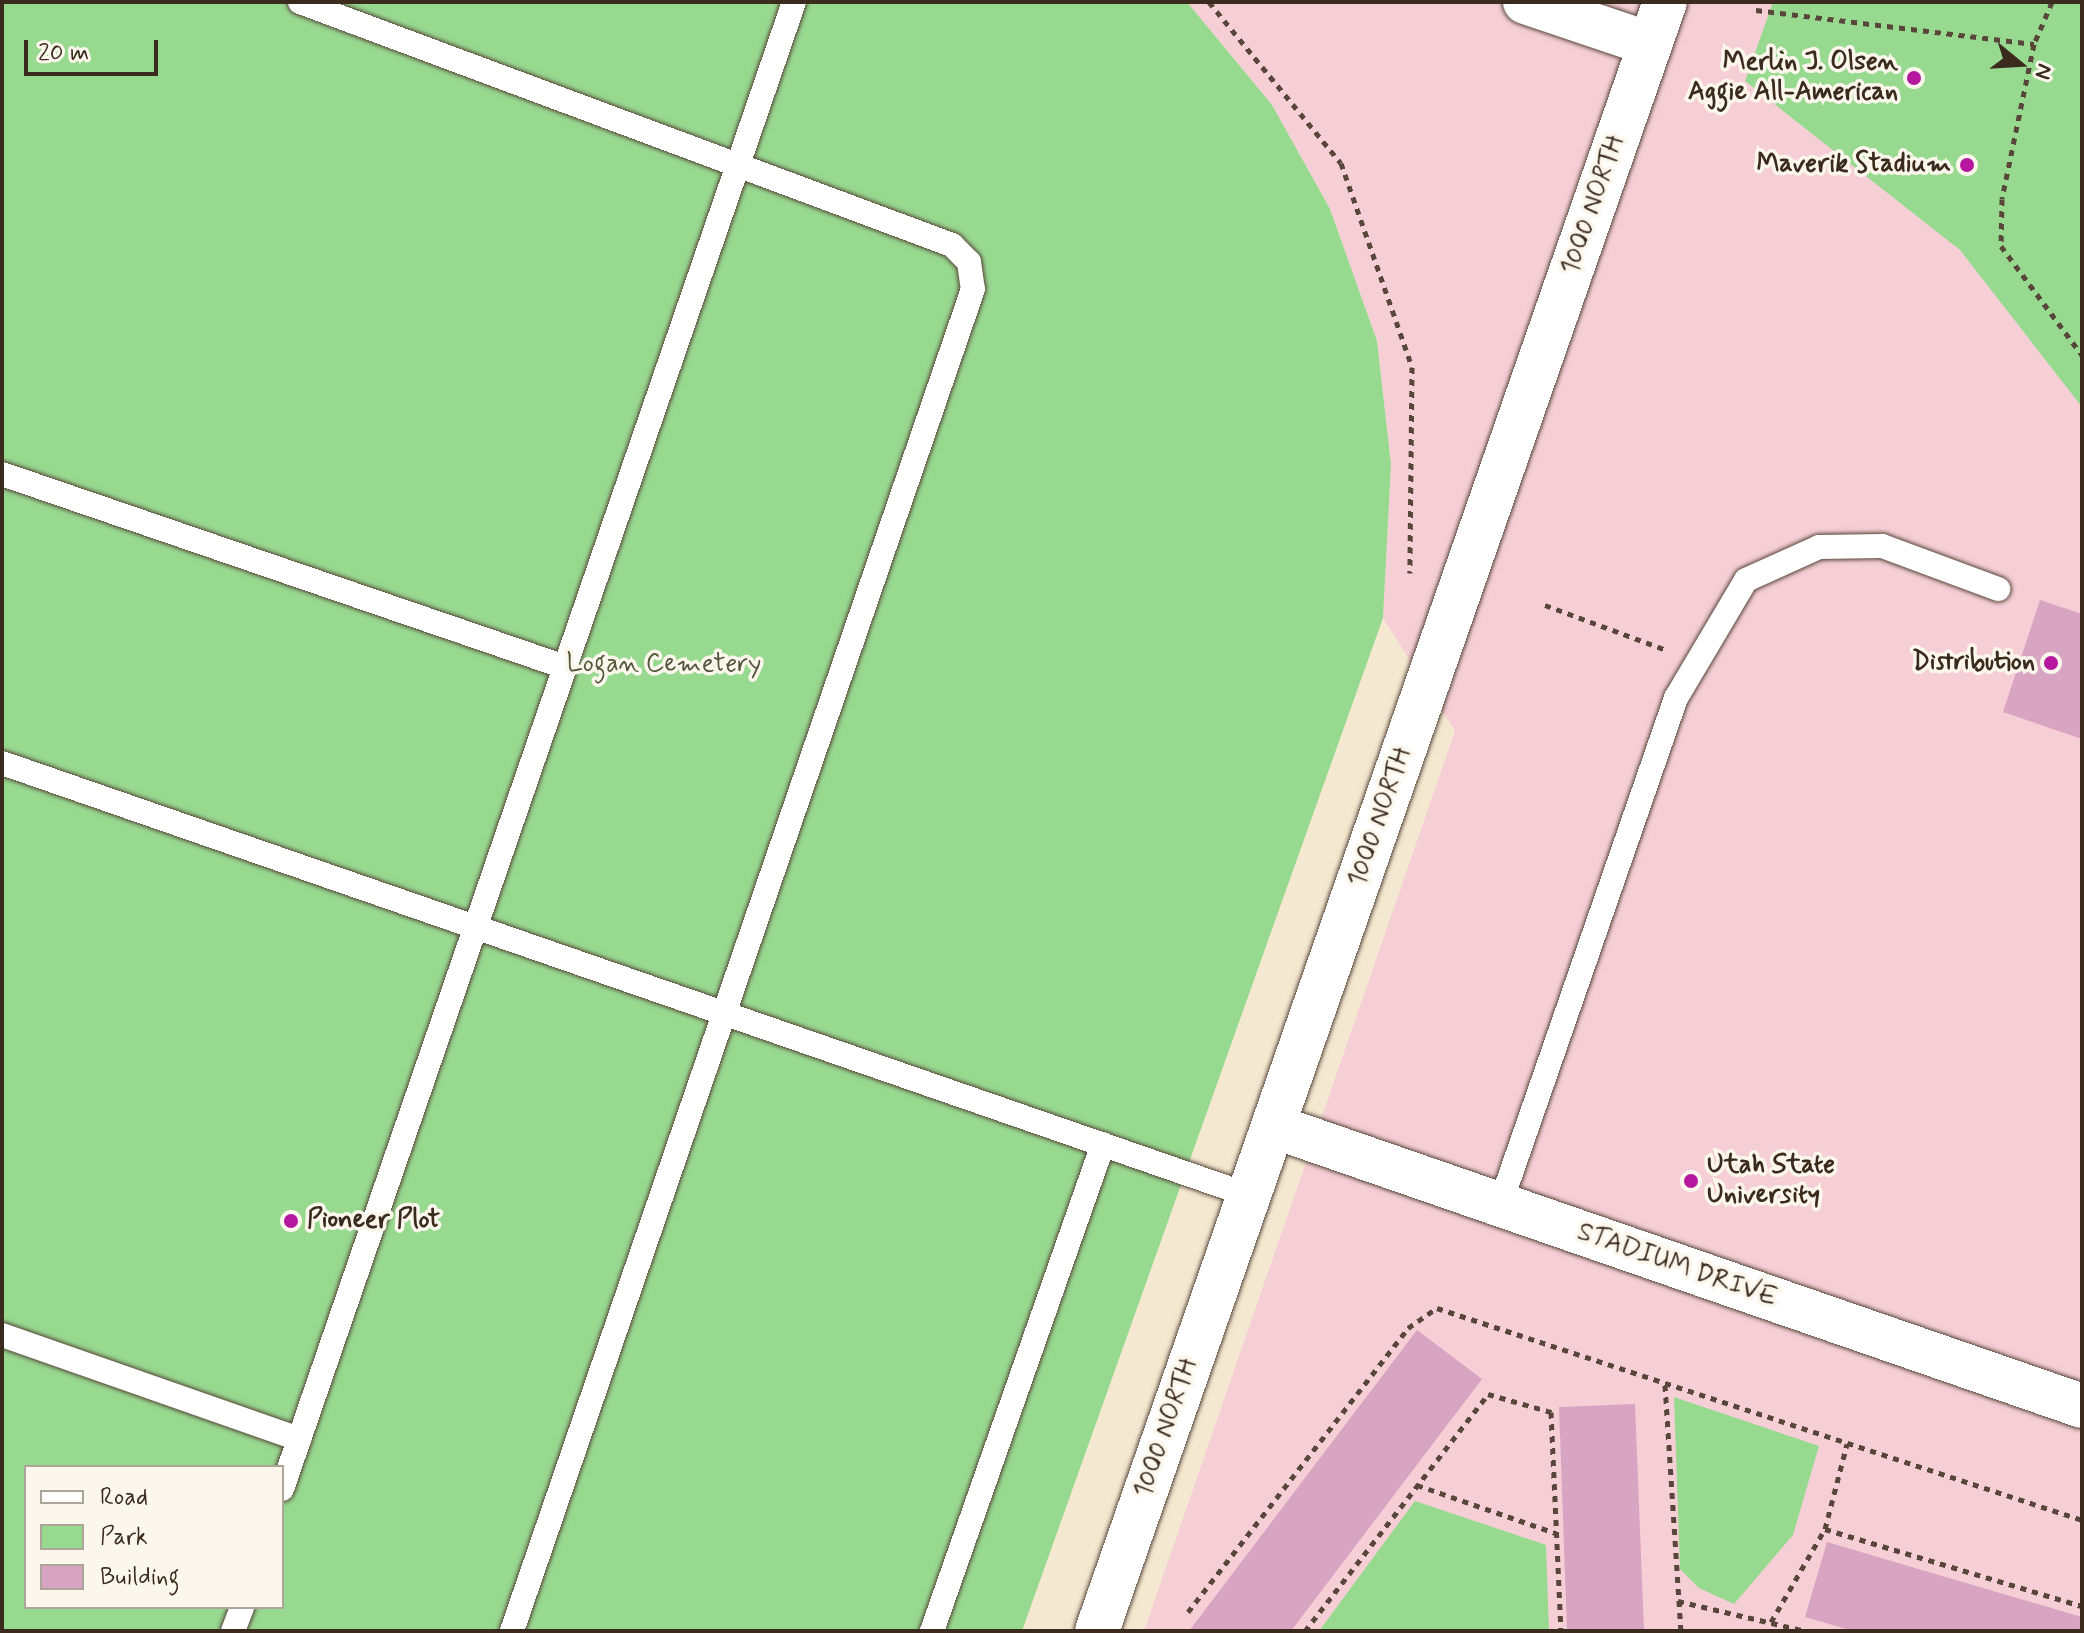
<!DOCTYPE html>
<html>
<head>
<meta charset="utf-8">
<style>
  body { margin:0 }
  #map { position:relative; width:2084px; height:1633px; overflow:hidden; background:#f4e8d0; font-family:Mynerve,sans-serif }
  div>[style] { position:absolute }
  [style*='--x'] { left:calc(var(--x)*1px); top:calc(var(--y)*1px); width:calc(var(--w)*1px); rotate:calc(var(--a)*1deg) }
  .built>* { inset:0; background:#f6cfd6 }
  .green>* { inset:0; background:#98d990 }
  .building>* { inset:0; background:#d7a5c1 }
  .path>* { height:5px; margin-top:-2.5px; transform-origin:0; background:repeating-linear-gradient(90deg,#574639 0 6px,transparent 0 12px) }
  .roads { filter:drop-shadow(0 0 2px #574639) drop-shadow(0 0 2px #574639) }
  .service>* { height:24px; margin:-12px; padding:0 12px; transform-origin:12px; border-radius:12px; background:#fff }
  .minor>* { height:44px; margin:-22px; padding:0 22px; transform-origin:22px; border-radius:22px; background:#fff }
  .tertiary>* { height:44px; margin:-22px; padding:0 22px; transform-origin:22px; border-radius:22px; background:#fff }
  .dots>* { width:22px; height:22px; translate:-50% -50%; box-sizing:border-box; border:4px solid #fbf7ec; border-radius:50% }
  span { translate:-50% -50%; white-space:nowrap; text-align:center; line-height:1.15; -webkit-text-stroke:7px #fbf7ec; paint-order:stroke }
  .poi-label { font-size:26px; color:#3b2a1e; font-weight:700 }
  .right { translate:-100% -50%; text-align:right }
  .left { translate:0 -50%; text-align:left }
  .street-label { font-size:26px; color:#3b2a1e }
  .park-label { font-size:26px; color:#52563a }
  .frame { position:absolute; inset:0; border:4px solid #3b2a1e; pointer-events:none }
  .legend { position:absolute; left:24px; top:1465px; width:260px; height:144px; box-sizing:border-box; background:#fbf7ec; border:2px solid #aea59a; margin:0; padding:10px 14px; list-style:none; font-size:24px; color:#3b2a1e }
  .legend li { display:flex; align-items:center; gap:16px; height:40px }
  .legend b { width:40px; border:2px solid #aea59a }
  .north { position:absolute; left:1980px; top:24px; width:80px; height:80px; -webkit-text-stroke:6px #fbf7ec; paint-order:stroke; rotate:108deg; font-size:22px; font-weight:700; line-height:32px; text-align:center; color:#3b2a1e }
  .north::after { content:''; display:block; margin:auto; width:28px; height:36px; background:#3b2a1e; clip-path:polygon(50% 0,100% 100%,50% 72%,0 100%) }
  .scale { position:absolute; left:24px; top:40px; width:134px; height:36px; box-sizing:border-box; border:4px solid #3b2a1e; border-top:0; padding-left:10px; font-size:24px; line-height:28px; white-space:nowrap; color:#3b2a1e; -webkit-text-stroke:6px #fbf7ec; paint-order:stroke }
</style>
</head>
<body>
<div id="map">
  <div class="built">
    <div style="clip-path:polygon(1187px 2px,2082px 2px,2082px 1631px,1144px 1631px,1455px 731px,1383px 618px,1391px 464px,1377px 341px,1330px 209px,1272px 105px)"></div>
  </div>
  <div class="green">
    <div style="clip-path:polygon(evenodd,2px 2px,1187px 2px,1272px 105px,1330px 209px,1377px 341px,1391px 464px,1383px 618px,1022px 1631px,2px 1631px,2px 2px,26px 1467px,282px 1467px,282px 1607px,26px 1607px,26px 1467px)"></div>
    <div style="clip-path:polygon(1773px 2px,2082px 2px,2082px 407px,1960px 250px,1745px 81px)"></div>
    <div style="clip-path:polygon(1674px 1397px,1819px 1446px,1793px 1535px,1734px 1604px,1699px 1588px,1680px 1569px)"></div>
    <div style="clip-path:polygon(1415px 1501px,1546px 1545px,1549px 1631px,1319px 1631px)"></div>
  </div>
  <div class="building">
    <div style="clip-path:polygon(2040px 600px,2082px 614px,2082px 739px,2003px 712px)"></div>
    <div style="clip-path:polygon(1417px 1330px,1482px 1379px,1291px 1631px,1189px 1631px)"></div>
    <div style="clip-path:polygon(1635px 1404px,1644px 1631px,1567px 1631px,1559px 1407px)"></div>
    <div style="clip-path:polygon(1827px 1542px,2082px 1617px,2082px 1631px,1853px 1631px,1805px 1617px)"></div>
  </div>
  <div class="path">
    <div style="--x:1209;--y:2;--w:208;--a:50.7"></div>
    <div style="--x:1341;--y:163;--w:216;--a:70.8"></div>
    <div style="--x:1412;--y:367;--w:206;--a:90.6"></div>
    <div style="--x:2052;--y:2;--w:46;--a:113.2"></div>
    <div style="--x:2034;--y:44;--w:158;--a:101.7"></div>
    <div style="--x:2002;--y:199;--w:47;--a:91.2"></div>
    <div style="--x:2001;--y:246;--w:136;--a:53.4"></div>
    <div style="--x:1756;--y:10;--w:280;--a:7"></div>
    <div style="--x:1545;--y:605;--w:127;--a:20.3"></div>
    <div style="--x:1665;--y:1385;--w:247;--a:86.3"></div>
    <div style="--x:1417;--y:1485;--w:147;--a:19.1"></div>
    <div style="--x:1825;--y:1529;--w:268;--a:16.7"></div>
    <div style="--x:1678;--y:1601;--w:131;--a:13.2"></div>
    <div style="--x:1188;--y:1612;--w:359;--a:-52.2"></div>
    <div style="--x:1408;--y:1328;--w:35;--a:-35"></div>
    <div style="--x:1437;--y:1308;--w:679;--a:18.19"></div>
    <div style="--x:1771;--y:1622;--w:108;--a:-59.9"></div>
    <div style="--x:1825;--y:1529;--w:88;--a:-75.5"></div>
    <div style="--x:1305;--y:1631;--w:299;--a:-52.3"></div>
    <div style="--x:1488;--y:1394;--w:66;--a:15.9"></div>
    <div style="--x:1551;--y:1412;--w:219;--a:87.4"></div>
  </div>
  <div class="roads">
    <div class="service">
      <div style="--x:300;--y:2;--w:696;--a:20.44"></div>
      <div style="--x:952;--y:245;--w:24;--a:45"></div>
      <div style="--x:969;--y:262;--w:27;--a:82"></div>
      <div style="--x:973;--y:289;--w:1419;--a:108.96"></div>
      <div style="--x:2;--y:474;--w:595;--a:18.92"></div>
      <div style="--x:2;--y:763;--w:1319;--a:19.12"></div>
      <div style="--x:1500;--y:1205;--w:537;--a:-70.86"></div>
      <div style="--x:1676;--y:698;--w:137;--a:-59.3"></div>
      <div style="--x:1746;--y:580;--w:80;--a:-24.3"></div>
      <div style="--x:1819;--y:547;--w:63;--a:-0.9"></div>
      <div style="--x:1882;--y:546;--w:124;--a:20.3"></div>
      <div style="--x:2;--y:1335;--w:315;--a:19.3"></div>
      <div style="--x:282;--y:1489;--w:1573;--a:-71"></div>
      <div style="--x:233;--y:1631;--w:26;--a:-69"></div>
      <div style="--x:932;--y:1631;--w:516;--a:-70.65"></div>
    </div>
    <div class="minor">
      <div style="--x:1525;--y:2;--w:132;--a:18.6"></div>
      <div style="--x:1273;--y:1126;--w:856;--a:19.09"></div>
    </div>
    <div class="tertiary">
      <div style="--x:1097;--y:1631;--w:1725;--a:-70.78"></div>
    </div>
  </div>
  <div class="dots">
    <div style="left:1914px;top:78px;background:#b5179e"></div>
    <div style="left:1967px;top:165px;background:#b5179e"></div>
    <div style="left:2051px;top:663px;background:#b5179e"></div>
    <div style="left:1691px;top:1181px;background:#b5179e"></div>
    <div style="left:291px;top:1221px;background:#b5179e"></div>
  </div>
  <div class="poi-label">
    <span class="right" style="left:1898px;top:78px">Merlin J. Olsen<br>Aggie All-American</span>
    <span class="right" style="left:1951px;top:165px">Maverik Stadium</span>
    <span class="right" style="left:2035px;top:663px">Distribution</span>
    <span class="left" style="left:1707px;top:1181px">Utah State<br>University</span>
    <span class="left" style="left:307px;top:1221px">Pioneer Plot</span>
  </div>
  <div class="street-label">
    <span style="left:1594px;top:205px;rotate:-71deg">1000 NORTH</span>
    <span style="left:1381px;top:817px;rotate:-71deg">1000 NORTH</span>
    <span style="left:1677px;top:1266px;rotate:19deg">STADIUM DRIVE</span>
    <span style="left:1167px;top:1428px;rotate:-71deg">1000 NORTH</span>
  </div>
  <div class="park-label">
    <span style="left:664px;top:665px">Logan Cemetery</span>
  </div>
  <div class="frame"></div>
  <ul class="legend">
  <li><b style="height:10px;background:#fff"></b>Road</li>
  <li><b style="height:22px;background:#98d990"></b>Park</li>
  <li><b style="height:22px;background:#d7a5c1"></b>Building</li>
  </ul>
  <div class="north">N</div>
  <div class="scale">20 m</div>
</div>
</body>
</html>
